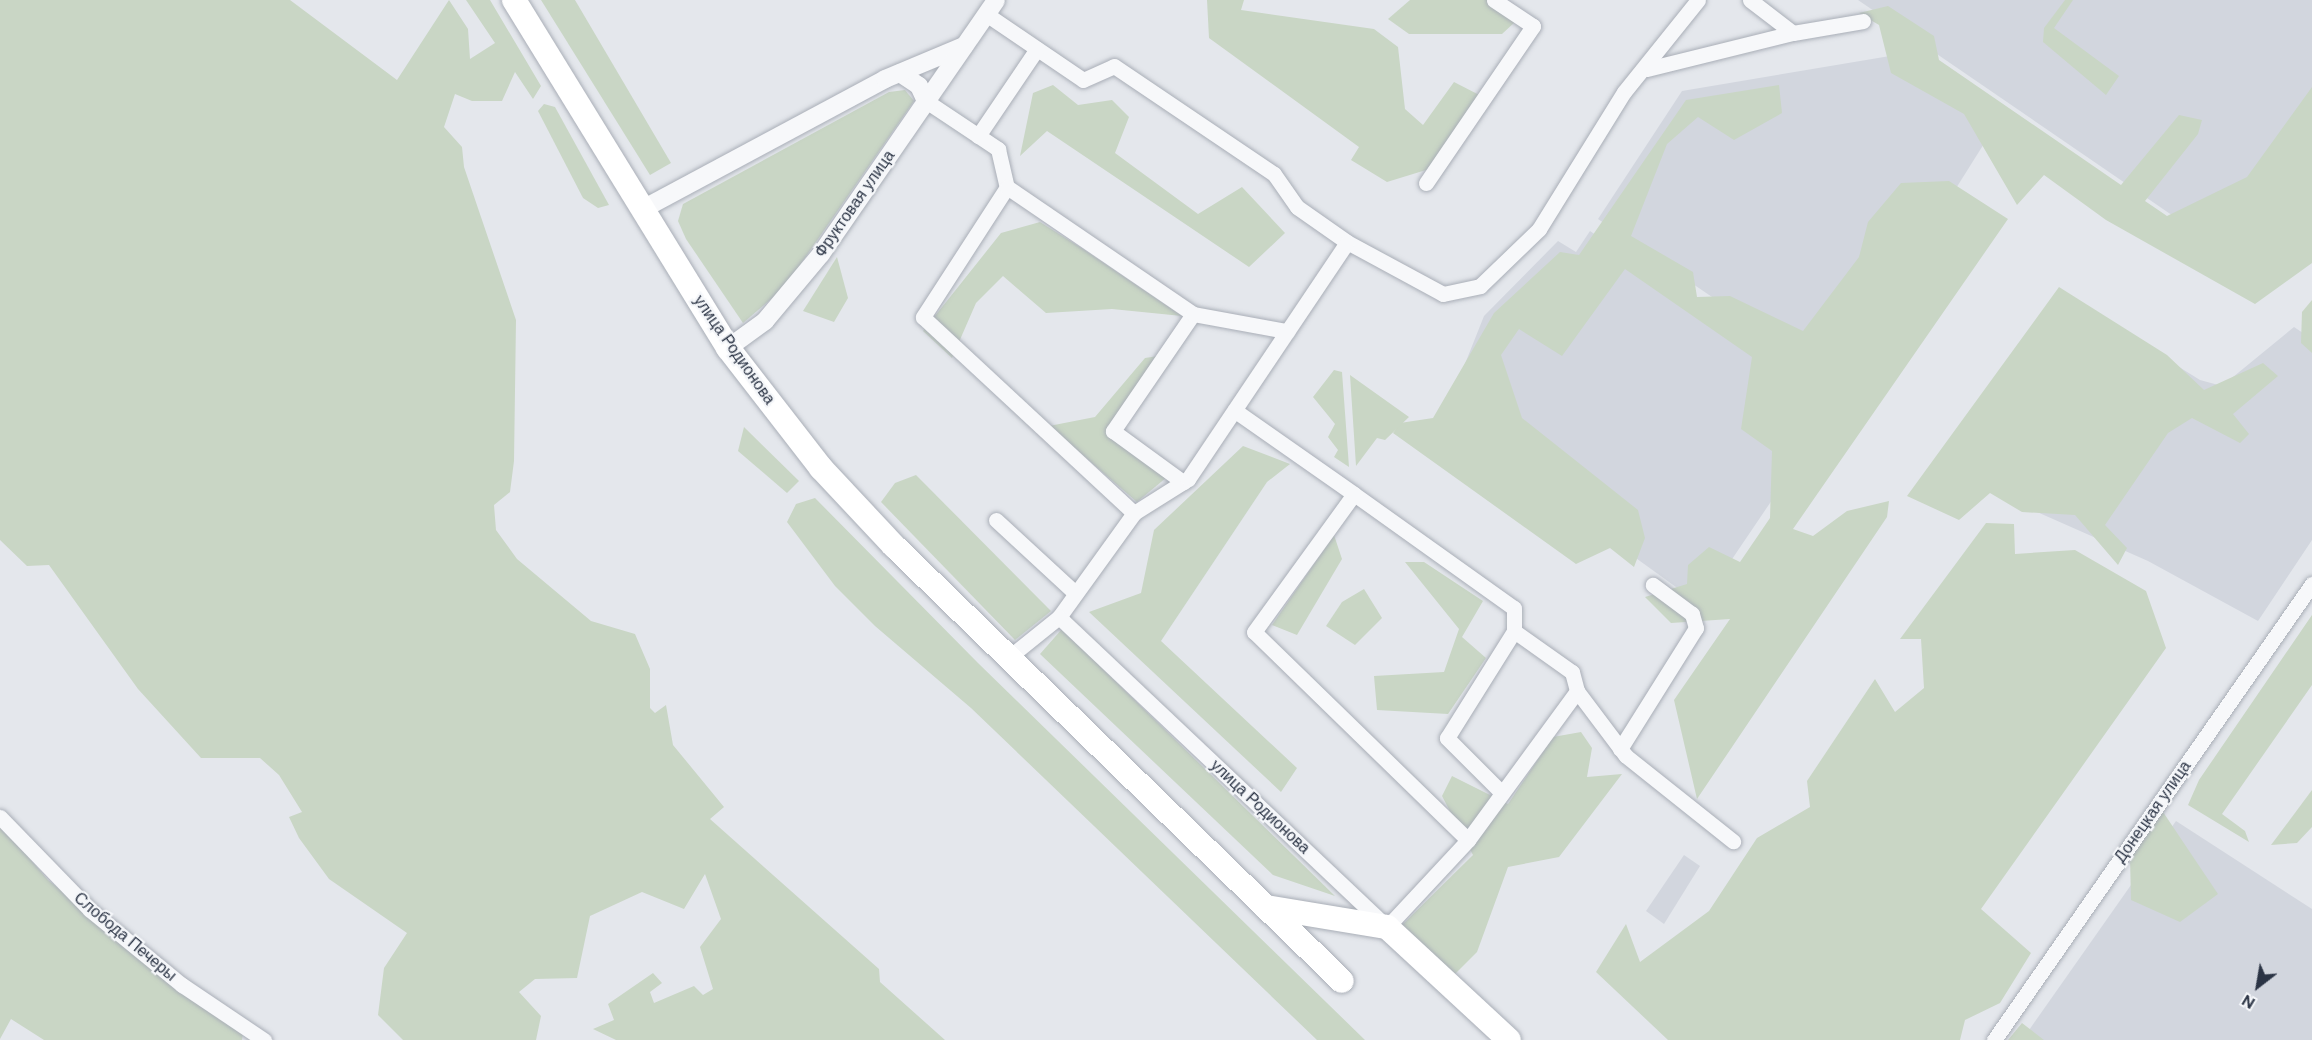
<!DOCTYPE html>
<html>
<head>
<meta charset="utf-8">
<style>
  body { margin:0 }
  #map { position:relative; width:2312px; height:1040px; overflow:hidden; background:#e4e7ec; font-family:"DM Sans",sans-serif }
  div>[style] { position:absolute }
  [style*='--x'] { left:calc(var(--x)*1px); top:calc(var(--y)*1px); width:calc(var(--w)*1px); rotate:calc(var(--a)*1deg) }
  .built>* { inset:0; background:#d2d6de }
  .green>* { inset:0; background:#c9d6c5 }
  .roads { filter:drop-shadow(0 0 2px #a9aeb7) drop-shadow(0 0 2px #a9aeb7) }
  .minor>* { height:15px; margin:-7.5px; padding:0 7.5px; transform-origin:7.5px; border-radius:7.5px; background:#f7f8fa }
  .tertiary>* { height:18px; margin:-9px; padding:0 9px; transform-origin:9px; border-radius:9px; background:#f7f8fa }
  .primary>* { height:24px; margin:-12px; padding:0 12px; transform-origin:12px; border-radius:12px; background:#fff }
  span { translate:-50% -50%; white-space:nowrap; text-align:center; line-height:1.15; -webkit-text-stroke:4.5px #f4f6f9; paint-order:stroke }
  .street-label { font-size:16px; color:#2b3445 }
  .north { position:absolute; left:2228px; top:956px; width:60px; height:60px; -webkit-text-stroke:4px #f4f6f9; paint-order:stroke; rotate:211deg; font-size:16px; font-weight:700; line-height:24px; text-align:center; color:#2b3445 }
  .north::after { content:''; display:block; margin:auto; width:21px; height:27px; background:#2b3445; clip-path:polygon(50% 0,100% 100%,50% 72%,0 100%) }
</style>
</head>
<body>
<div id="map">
  <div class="built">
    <div style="clip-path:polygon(1858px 0,2312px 0,2312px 107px,2217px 246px)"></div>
    <div style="clip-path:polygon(1896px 55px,1997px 123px,1835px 381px,1598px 219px,1682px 91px)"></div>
    <div style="clip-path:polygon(1590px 231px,1837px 404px,1701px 605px,1443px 419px,1484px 316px,1558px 241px,1576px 252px)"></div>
    <div style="clip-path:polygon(2294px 327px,2312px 339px,2312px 540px,2258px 621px,2148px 561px,2017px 503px,2139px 342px,2200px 380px,2222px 386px)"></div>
    <div style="clip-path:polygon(2176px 821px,2312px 909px,2312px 1040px,2022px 1040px)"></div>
    <div style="clip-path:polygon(1684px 855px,1700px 866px,1664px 924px,1646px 911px)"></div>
  </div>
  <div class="green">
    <div style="clip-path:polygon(0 0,290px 0,397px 80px,449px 0,468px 29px,470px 59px,495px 43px,466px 0,490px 0,541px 86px,533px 99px,515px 72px,502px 101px,472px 101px,455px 94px,444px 127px,462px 147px,464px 167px,516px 320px,514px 461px,510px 492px,494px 505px,496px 530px,517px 559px,591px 621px,635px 634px,650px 669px,650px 708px,655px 713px,666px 705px,673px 745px,724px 807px,710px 819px,879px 969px,880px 982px,945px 1040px,616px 1040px,593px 1029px,614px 1020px,608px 1004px,653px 973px,662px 983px,650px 992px,654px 1003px,694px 986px,703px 995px,713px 989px,700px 947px,721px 919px,705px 874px,684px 909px,642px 892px,590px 916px,577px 978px,535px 979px,519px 992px,541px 1016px,536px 1040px,403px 1040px,378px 1015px,384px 968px,407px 933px,329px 879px,299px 838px,289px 817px,302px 812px,279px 775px,260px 758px,201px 758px,138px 689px,49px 565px,27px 566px,0 540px)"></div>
    <div style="clip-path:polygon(541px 0,575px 0,671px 163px,650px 175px)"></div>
    <div style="clip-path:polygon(1207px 0,1244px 0,1241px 10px,1374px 29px,1398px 47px,1405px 109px,1423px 125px,1454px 82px,1489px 100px,1439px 166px,1387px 182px,1351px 160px,1359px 147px,1209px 38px)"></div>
    <div style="clip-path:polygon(1410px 0,1496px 0,1515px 22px,1502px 34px,1409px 34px,1388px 19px)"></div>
    <div style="clip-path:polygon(2065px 0,2073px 0,2054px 28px,2119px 76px,2106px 95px,2043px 42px,2044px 28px)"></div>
    <div style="clip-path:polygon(1888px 6px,1934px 36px,1939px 60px,2121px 185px,2179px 115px,2202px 120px,2198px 134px,2145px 201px,2167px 216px,2247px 177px,2312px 87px,2312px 263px,2255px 304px,2106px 220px,2044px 175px,2017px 205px,1964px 114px,1891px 73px,1879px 25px,1859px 13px)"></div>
    <div style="clip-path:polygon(1053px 85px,1078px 105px,1112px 100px,1129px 117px,1115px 153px,1198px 214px,1242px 187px,1285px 233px,1249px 267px,1047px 131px,1020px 156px,1033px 93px)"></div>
    <div style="clip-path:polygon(1779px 85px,1782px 113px,1734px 140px,1698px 117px,1667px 144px,1631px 236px,1693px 272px,1697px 297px,1730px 296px,1803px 331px,1859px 257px,1868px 222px,1901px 183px,1949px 181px,2008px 219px,1793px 529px,1813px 536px,1847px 511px,1889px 501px,1887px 517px,1697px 799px,1674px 700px,1730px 619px,1671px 623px,1645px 597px,1687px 584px,1688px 565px,1709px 547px,1740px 562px,1770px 518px,1772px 451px,1741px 429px,1752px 357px,1625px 269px,1562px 356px,1519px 329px,1501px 355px,1522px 418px,1638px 510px,1645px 538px,1634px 567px,1610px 548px,1576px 564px,1393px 433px,1400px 423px,1433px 418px,1494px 313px,1560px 252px,1579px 255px,1686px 100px)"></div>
    <div style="clip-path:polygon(905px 90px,914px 101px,784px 288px,743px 323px,686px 239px,678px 221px,683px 204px,889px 92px)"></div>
    <div style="clip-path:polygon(544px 104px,555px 107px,609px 205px,598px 208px,583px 198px,538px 111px)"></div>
    <div style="clip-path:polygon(1040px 222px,1083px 249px,1182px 316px,1112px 309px,1046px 313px,1003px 276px,976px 303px,952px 358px,923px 331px,1001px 233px)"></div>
    <div style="clip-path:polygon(837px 257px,848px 298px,834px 322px,803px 311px)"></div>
    <div style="clip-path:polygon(2059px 287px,2167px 355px,2204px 390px,2263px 363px,2278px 376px,2233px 414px,2249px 434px,2240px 443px,2192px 418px,2168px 433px,2105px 525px,2127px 548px,2118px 565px,2075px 515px,2022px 512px,1990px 493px,1959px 520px,1907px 496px)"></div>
    <div style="clip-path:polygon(2312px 300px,2312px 353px,2301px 343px,2302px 312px)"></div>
    <div style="clip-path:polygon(1158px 356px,1118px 441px,1173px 472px,1137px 502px,1049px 426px,1095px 417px,1145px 358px)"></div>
    <div style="clip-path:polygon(1334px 370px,1342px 372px,1349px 467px,1334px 457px,1338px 450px,1328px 437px,1335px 424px,1313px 397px)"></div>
    <div style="clip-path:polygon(1350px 375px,1409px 417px,1385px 440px,1377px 438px,1356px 466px)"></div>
    <div style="clip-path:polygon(744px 427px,799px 481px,787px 493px,738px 451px)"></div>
    <div style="clip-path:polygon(1243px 446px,1290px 464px,1267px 482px,1161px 641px,1297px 768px,1281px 792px,1089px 612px,1141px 593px,1154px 530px)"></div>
    <div style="clip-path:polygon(916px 475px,1051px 611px,1015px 640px,881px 502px,895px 483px)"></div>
    <div style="clip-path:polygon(815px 498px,978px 663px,1365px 1040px,1317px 1040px,971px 708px,875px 626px,835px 586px,787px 522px,796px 504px)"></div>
    <div style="clip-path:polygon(1986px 523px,2014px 524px,2015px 554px,2075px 550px,2146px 591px,2166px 648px,1981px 909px,2031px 953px,2000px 1003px,1965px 1020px,1960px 1040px,1668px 1040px,1596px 972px,1626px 924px,1640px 962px,1709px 911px,1757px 838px,1810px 807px,1807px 781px,1875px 679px,1895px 712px,1924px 688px,1921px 639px,1900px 639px)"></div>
    <div style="clip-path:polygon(1334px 535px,1342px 559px,1297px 635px,1272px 625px)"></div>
    <div style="clip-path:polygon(1405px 562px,1424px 562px,1483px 601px,1462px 637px,1486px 658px,1448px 714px,1377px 710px,1374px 676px,1444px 672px,1459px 629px)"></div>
    <div style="clip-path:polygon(1364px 589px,1382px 618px,1355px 645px,1326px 626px,1342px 602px)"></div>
    <div style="clip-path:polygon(2312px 615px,2312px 685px,2222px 814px,2245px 831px,2249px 842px,2188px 805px,2199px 780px)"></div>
    <div style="clip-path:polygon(1062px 629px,1292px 854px,1335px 896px,1273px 875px,1040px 654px)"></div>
    <div style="clip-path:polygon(1581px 732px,1592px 748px,1587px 777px,1622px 774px,1559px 857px,1508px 867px,1477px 952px,1454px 975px,1401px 926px,1473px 855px,1442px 796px,1452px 776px,1508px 804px,1553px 737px)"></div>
    <div style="clip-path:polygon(2312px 790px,2312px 827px,2297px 843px,2271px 845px)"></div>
    <div style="clip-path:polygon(2161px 809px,2218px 894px,2180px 922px,2131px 900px,2130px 856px)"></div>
    <div style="clip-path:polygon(0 824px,48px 880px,243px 1032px,242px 1040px,44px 1040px,11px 1019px,0 1039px)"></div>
    <div style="clip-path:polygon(2022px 1023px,2044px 1040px,2045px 1040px,2008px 1040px)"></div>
  </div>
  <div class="roads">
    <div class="minor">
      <div style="--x:1750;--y:0;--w:54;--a:37.5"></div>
      <div style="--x:1793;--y:33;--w:71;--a:-9.7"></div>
      <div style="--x:986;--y:14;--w:117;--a:34.2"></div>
      <div style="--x:1083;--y:80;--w:34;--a:-24"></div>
      <div style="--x:1114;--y:66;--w:193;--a:34"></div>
      <div style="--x:1274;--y:174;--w:40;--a:55.1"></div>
      <div style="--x:1297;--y:207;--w:61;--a:35"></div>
      <div style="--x:1347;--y:242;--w:109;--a:28.4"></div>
      <div style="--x:1443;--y:294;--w:38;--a:-12"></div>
      <div style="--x:1480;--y:286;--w:82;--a:-44"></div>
      <div style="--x:1539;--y:229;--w:161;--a:-58.2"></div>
      <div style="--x:1624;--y:92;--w:118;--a:-51.2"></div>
      <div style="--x:1647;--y:69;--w:150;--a:-13.9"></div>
      <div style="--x:926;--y:101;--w:87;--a:33.7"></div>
      <div style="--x:998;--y:149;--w:39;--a:77"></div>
      <div style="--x:1007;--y:187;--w:155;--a:122.9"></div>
      <div style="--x:923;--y:317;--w:288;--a:42.9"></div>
      <div style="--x:1134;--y:513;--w:128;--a:125.8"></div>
      <div style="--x:978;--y:136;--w:105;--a:-55.9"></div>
      <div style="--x:1426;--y:183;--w:190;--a:-55.7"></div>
      <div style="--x:1533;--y:26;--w:47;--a:-146.3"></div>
      <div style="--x:1007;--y:187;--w:225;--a:34.3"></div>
      <div style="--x:1193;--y:314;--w:142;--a:124.4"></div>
      <div style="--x:1113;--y:431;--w:87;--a:36.1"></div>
      <div style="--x:1193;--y:314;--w:96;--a:10.3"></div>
      <div style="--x:1354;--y:494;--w:196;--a:35.5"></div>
      <div style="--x:1514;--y:608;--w:23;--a:90"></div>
      <div style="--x:1514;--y:631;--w:71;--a:35.3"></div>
      <div style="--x:1572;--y:672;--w:20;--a:75"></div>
      <div style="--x:1577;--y:691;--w:81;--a:53"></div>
      <div style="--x:1626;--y:756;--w:137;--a:38.5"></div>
      <div style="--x:1134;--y:513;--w:64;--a:-32.2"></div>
      <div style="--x:1188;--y:479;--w:285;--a:-56.1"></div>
      <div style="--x:996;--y:520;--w:106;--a:42.7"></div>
      <div style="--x:1008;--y:658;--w:65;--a:-38.8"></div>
      <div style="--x:1059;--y:617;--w:451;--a:43.4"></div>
      <div style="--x:1387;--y:927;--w:119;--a:-47"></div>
      <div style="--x:1468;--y:840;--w:298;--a:-135.8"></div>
      <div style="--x:1254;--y:632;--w:170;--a:-54.1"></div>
      <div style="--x:1354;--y:494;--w:146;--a:-145"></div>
      <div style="--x:1620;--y:749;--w:143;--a:-57.9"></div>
      <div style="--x:1696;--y:628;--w:15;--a:-106"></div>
      <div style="--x:1692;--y:614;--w:49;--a:-143.4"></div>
      <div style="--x:1502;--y:793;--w:78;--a:-135"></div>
      <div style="--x:1447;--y:738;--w:126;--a:-57.9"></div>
      <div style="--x:0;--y:817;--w:129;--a:45.9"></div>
      <div style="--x:90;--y:910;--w:119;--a:39.2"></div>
      <div style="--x:182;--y:985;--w:99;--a:33.9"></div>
      <div style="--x:1468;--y:840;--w:185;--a:-53.8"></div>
      <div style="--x:1994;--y:1040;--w:556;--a:-55.11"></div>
    </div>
    <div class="tertiary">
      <div style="--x:900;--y:73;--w:23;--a:34"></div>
      <div style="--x:919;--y:86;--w:17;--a:65"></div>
      <div style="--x:641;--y:210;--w:277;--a:-28.2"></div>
      <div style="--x:885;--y:79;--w:86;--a:-22.7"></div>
      <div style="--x:728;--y:348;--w:46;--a:-36.1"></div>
      <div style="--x:765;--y:321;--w:87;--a:-50.1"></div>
      <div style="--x:821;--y:254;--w:308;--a:-55.4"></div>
    </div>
    <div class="primary">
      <div style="--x:514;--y:0;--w:409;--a:58.4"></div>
      <div style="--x:728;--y:348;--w:152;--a:52.2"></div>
      <div style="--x:821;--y:468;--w:107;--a:46.9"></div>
      <div style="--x:894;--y:546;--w:624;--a:44.16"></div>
      <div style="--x:1266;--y:907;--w:123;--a:9.4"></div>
      <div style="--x:1387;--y:927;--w:166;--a:42.8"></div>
    </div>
  </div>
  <div class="street-label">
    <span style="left:855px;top:204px;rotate:-55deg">Фруктовая улица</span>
    <span style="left:734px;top:350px;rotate:55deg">улица Родионова</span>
    <span style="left:1260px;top:807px;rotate:43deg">улица Родионова</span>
    <span style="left:2153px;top:812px;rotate:-55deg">Донецкая улица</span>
    <span style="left:125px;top:937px;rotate:40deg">Слобода Печеры</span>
  </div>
  <div class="north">N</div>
</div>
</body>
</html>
